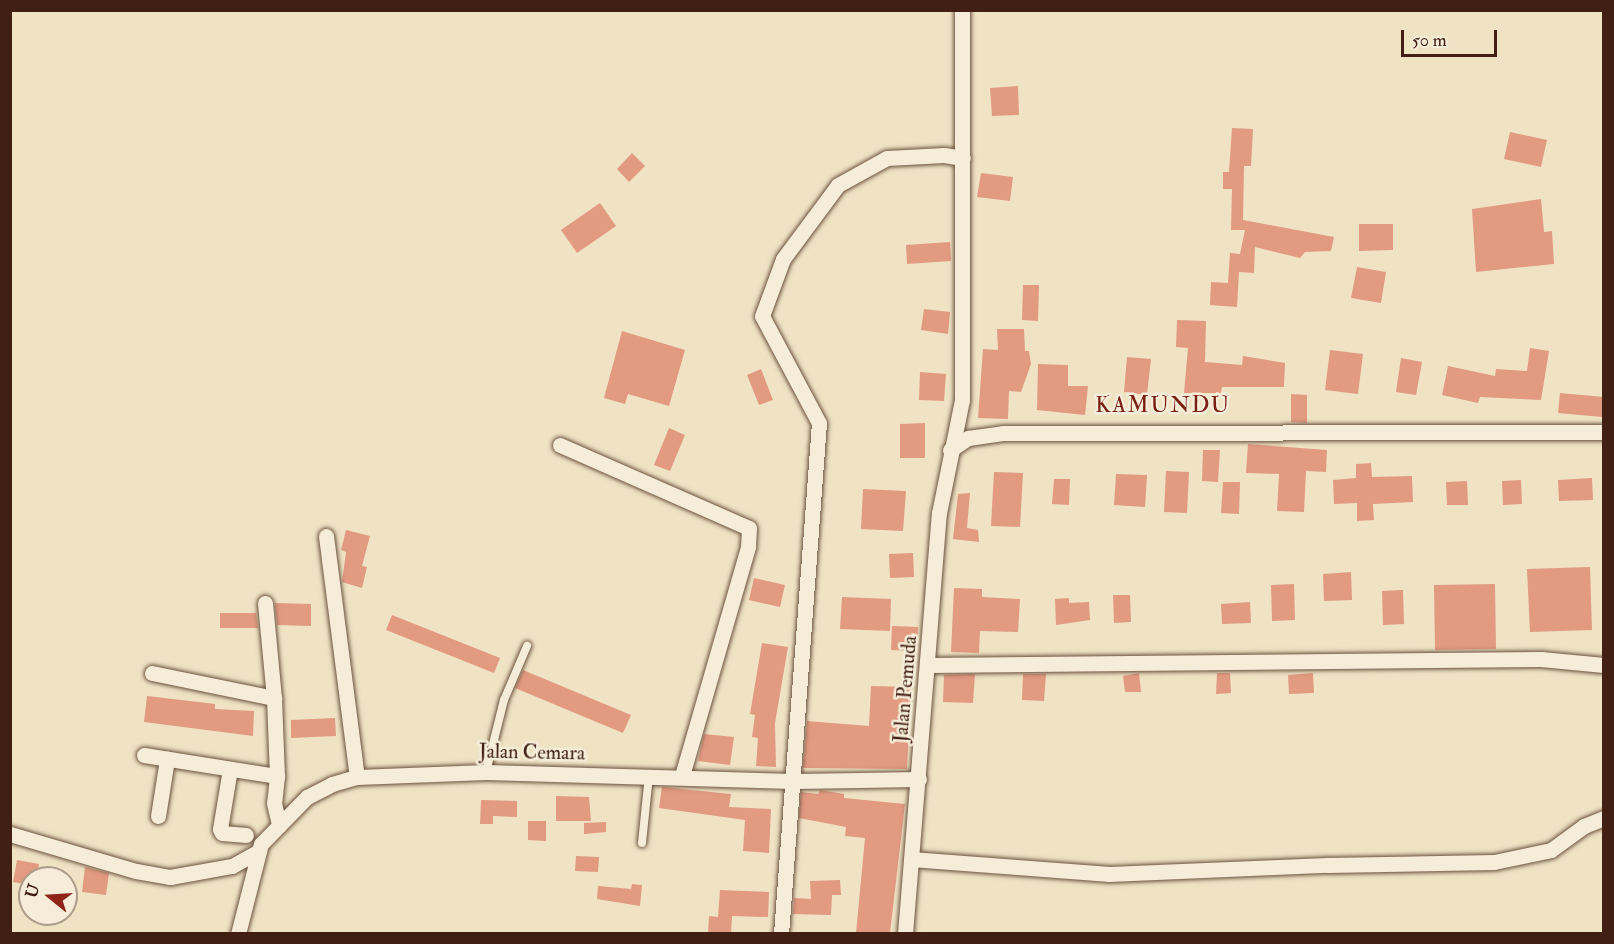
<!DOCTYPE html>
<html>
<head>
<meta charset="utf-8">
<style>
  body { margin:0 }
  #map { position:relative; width:1614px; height:944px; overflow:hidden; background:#efe3c4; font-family:"IM FELL Double Pica",serif }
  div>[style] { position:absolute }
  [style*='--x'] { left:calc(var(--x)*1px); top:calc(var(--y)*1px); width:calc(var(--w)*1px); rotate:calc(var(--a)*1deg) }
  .building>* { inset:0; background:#e29a81 }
  .roads { filter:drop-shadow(0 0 2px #6c513f) drop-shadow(0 0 2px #6c513f) }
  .service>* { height:8px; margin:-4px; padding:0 4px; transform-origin:4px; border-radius:4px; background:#f5edd9 }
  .minor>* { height:15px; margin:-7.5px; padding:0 7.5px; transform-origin:7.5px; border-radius:7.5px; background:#f5edd9 }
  span { translate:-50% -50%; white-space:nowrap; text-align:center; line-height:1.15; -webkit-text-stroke:5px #f5edd9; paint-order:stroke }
  .street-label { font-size:20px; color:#412013 }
  .quarter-label { font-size:22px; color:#7a1f14; letter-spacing:1.5px }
  .frame { position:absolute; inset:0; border:12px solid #412013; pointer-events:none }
  .north { position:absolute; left:18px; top:866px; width:60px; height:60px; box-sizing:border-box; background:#f5edd9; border:2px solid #ad9b8a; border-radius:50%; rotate:288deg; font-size:16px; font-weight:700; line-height:24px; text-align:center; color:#412013 }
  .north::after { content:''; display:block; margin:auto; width:21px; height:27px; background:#8f2418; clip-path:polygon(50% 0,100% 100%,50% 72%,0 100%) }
  .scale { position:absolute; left:1401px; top:30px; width:96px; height:27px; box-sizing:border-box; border:3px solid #412013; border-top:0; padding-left:8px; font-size:18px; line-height:21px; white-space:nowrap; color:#412013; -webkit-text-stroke:4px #f5edd9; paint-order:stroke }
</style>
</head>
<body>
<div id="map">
  <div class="building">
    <div style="clip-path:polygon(1018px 86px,1019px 115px,992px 116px,990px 88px)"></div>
    <div style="clip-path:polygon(1232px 128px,1253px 129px,1251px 166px,1244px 166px,1243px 220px,1334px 237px,1331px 251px,1305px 252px,1300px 258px,1255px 247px,1254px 273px,1239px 272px,1237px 307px,1210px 305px,1211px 282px,1228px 283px,1230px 253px,1240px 254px,1245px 230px,1231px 230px,1232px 189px,1223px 189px,1223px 172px,1229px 172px)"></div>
    <div style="clip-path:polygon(1510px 132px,1547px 140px,1541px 167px,1504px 159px)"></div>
    <div style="clip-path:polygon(632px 153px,645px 166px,629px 182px,617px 169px)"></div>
    <div style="clip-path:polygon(981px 173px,1013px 177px,1010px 201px,977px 197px)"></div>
    <div style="clip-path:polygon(1541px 199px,1544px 232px,1552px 231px,1554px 264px,1476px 272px,1472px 209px)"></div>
    <div style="clip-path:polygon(600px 203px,616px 226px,577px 253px,561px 230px)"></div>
    <div style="clip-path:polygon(1359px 224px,1393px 224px,1393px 250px,1359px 251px)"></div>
    <div style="clip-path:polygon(950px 242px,951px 261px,907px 264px,906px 245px)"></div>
    <div style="clip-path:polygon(1357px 267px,1386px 272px,1381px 303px,1351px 298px)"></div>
    <div style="clip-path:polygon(1023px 285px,1039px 285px,1038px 321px,1022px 320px)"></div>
    <div style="clip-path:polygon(924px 309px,950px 312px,948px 334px,921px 330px)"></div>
    <div style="clip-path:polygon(1177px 320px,1206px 321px,1205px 362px,1242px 365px,1243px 356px,1285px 363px,1284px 387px,1222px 387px,1221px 393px,1184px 393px,1188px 348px,1176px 347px)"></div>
    <div style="clip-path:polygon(997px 329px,1024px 329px,1025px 351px,1029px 351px,1031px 364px,1021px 392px,1009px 391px,1008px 419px,978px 418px,983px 349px,998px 350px)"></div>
    <div style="clip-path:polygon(622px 331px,685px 350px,669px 406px,628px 394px,625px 404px,604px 398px)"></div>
    <div style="clip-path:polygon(1530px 348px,1549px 351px,1541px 400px,1480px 397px,1478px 403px,1442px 395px,1448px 366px,1495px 376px,1496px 369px,1527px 371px)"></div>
    <div style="clip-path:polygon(1330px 350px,1363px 354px,1358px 394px,1325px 390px)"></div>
    <div style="clip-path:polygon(1127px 357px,1151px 359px,1147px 395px,1124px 392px)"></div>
    <div style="clip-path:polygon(1401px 358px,1422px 362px,1416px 395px,1396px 392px)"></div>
    <div style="clip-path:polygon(1038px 364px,1068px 365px,1068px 386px,1088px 386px,1085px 415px,1037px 410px)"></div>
    <div style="clip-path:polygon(761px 369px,773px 400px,759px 405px,747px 375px)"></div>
    <div style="clip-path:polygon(920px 372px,946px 374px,944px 401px,919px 400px)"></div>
    <div style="clip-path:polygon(1560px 393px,1604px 397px,1602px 417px,1558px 413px)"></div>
    <div style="clip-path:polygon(1291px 394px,1307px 395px,1307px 423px,1291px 422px)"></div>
    <div style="clip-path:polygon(925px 423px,925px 458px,900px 458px,900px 424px)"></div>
    <div style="clip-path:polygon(669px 428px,685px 435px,670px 471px,654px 465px)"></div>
    <div style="clip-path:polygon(1248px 444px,1327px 450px,1326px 472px,1306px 471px,1304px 512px,1277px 511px,1279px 474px,1246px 473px)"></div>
    <div style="clip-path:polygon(1203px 450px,1220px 450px,1218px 482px,1202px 481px)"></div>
    <div style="clip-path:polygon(1371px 463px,1372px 477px,1412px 476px,1413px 502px,1373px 504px,1374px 520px,1357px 521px,1357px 503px,1334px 504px,1333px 480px,1356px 478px,1356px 464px)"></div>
    <div style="clip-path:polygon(1166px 471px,1189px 472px,1187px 513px,1164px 512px)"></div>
    <div style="clip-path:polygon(994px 472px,1023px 473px,1020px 527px,991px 526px)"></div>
    <div style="clip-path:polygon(1116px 474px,1147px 475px,1145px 507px,1114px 505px)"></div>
    <div style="clip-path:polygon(1592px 478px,1593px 500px,1559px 501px,1558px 480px)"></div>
    <div style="clip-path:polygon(1054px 479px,1070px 479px,1069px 505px,1052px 504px)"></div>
    <div style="clip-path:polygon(1521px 480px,1522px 504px,1503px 505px,1502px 481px)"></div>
    <div style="clip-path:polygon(1467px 481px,1468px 505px,1447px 505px,1446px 482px)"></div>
    <div style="clip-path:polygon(1223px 482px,1240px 482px,1239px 514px,1221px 513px)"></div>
    <div style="clip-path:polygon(863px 489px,906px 491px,903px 531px,861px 529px)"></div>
    <div style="clip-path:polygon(970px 493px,967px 528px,978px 530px,979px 542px,953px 539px,958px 494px)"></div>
    <div style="clip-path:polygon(346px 530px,370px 536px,362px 566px,367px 567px,362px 588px,342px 582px,346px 552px,341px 550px)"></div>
    <div style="clip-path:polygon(913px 553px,914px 577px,890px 578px,889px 554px)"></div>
    <div style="clip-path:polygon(1590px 567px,1592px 630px,1530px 632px,1527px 569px)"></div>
    <div style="clip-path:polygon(1351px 572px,1352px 600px,1324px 601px,1323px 574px)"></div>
    <div style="clip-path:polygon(754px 578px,785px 585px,780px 607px,749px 600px)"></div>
    <div style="clip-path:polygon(1294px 584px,1295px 620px,1272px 621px,1271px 585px)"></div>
    <div style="clip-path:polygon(1495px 584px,1496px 649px,1435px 650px,1434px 585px)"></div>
    <div style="clip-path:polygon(954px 588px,982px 589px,982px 597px,1020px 599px,1018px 632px,980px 631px,979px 653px,951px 652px)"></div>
    <div style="clip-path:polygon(1403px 590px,1404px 624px,1383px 625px,1382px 591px)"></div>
    <div style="clip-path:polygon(1113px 595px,1130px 595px,1131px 622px,1114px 623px)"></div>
    <div style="clip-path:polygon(842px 597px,891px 599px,890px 631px,840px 629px)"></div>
    <div style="clip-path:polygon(1069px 598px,1069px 603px,1089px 602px,1090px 620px,1056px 625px,1055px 599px)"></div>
    <div style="clip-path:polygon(1250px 602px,1251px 623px,1222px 624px,1221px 604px)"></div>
    <div style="clip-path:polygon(275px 603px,311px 604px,311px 626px,277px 625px)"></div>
    <div style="clip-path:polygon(220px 613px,256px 613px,258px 628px,220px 628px)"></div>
    <div style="clip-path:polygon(392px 615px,500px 658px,494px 673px,386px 630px)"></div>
    <div style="clip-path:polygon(892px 626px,918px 627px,917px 651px,891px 650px)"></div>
    <div style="clip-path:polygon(762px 643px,788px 647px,775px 723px,776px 767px,756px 766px,758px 738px,752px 737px,755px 715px,750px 714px)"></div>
    <div style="clip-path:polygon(523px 670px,631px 715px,623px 733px,515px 688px)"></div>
    <div style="clip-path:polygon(1139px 673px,1141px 692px,1125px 692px,1123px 676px)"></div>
    <div style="clip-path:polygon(1217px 673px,1230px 673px,1231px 693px,1216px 694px)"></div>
    <div style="clip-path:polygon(1313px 673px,1314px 693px,1289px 694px,1288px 675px)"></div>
    <div style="clip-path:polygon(975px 674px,973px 703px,943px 702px,944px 675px)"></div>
    <div style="clip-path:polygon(1023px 674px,1046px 674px,1044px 701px,1022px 700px)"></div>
    <div style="clip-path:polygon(871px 686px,911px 687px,907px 769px,803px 768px,807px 721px,869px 726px)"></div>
    <div style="clip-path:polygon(147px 696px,215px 704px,215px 709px,254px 711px,253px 736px,144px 722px)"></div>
    <div style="clip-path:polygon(335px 718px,336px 736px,291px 738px,291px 720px)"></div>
    <div style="clip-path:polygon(704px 734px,734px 737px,730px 765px,698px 761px)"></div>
    <div style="clip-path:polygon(662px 787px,731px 794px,729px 807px,771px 809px,769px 853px,743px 851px,745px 820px,659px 808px)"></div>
    <div style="clip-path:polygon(820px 790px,844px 794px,844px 798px,905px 804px,890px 933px,856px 933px,865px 838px,845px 836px,846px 827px,799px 818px,801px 792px,818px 794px)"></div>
    <div style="clip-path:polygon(556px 796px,589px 797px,591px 821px,556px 821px)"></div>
    <div style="clip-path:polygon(481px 800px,517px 801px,517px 817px,493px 816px,493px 824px,480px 824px)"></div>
    <div style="clip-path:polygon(528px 821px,546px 821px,546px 841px,528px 840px)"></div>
    <div style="clip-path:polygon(606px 822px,606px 832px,584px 834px,584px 823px)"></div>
    <div style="clip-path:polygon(576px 856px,599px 857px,598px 872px,575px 871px)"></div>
    <div style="clip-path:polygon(17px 860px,39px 864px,37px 878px,30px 878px,30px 885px,13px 882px)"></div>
    <div style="clip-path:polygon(85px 867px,109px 873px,106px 895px,82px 892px)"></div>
    <div style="clip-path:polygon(840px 880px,841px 895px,832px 895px,831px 915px,793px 914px,794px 898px,811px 899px,810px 881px)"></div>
    <div style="clip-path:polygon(632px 884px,642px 885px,640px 906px,597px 899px,598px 886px,631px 889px)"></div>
    <div style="clip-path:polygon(720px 890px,769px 892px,768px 917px,732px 916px,731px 933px,708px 933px,709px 916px,718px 917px)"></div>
  </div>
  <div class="roads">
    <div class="service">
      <div style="--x:486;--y:772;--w:74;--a:-76"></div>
      <div style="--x:504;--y:700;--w:59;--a:-66.9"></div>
      <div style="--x:642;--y:843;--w:68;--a:-84.1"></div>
    </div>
    <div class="minor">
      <div style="--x:560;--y:445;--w:206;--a:23.7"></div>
      <div style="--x:749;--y:528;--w:19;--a:93"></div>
      <div style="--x:748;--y:547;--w:238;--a:106.1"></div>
      <div style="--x:950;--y:450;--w:22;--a:-34"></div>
      <div style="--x:968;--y:438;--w:35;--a:-8"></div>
      <div style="--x:1003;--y:433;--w:601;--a:-0.1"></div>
      <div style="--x:326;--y:536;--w:243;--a:82.7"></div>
      <div style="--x:265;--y:603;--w:95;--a:84.6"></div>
      <div style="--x:274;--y:698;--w:78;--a:87.8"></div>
      <div style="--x:277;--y:776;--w:27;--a:96"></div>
      <div style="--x:274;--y:803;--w:23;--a:77"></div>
      <div style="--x:929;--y:665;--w:612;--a:-0.56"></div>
      <div style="--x:1541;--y:659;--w:63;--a:5.4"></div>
      <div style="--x:152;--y:673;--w:125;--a:11.6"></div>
      <div style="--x:144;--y:755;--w:135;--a:9"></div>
      <div style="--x:230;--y:769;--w:61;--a:99.5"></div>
      <div style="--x:220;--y:829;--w:4;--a:63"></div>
      <div style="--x:222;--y:833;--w:24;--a:5"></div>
      <div style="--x:158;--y:816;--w:58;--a:-81"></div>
      <div style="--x:10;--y:834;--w:131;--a:16.4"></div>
      <div style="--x:136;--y:871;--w:35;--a:10"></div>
      <div style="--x:170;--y:877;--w:63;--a:-10.1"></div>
      <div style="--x:232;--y:866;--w:29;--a:-29"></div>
      <div style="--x:911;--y:859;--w:199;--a:4.3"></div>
      <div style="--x:1109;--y:874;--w:218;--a:-2.4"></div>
      <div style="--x:1327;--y:865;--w:167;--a:-1"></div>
      <div style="--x:1494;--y:862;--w:58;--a:-11.9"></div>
      <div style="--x:1551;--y:850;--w:41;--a:-36"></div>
      <div style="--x:1584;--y:826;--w:22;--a:-22"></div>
      <div style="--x:238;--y:934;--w:93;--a:-75.7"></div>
      <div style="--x:261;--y:844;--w:66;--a:-45.6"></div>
      <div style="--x:307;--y:797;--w:28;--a:-27"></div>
      <div style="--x:332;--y:784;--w:26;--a:-16"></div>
      <div style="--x:357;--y:777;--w:129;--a:-2.2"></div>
      <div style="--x:486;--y:772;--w:306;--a:1.7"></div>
      <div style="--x:792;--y:781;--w:127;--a:-0.9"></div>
      <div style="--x:781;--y:934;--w:512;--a:-85.75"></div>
      <div style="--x:819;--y:423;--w:121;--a:-118"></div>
      <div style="--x:762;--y:316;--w:61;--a:-69.8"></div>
      <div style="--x:783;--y:259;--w:92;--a:-53.4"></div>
      <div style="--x:838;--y:185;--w:56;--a:-28.9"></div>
      <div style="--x:887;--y:158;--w:57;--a:-3"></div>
      <div style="--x:944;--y:155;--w:19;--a:9"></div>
      <div style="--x:905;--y:934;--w:422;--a:-85.4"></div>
      <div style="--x:939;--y:513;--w:115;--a:-78.5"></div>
      <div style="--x:962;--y:400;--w:390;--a:-90"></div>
    </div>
  </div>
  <div class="street-label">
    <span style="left:905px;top:689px;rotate:-85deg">Jalan Pemuda</span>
    <span style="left:532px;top:752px;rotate:1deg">Jalan Cemara</span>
  </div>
  <div class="quarter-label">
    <span style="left:1163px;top:406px">KAMUNDU</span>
  </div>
  <div class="frame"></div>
  <div class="north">U</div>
  <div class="scale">50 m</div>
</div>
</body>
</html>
